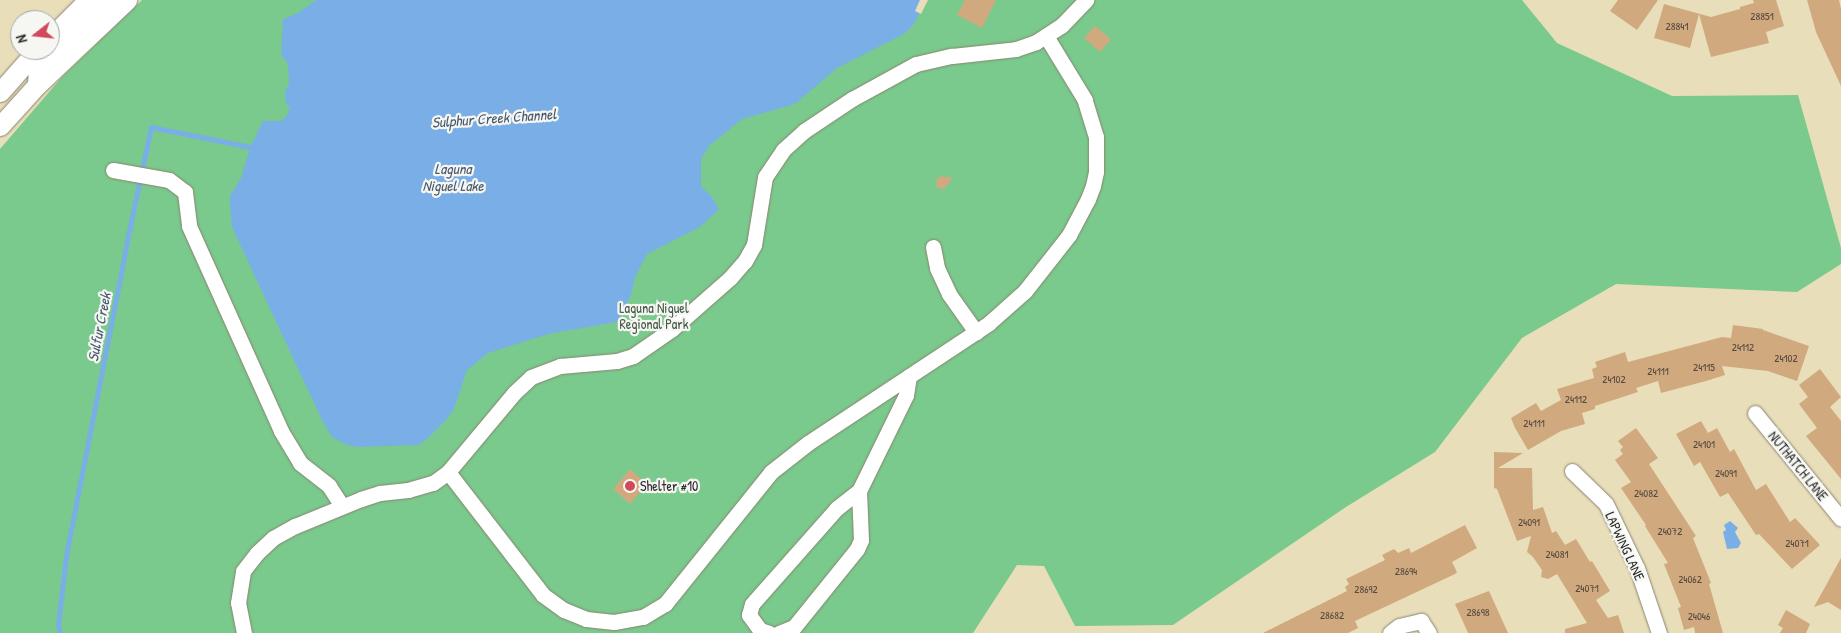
<!DOCTYPE html>
<html>
<head>
<meta charset="utf-8">
<style>
  body { margin:0 }
  #map { position:relative; width:1841px; height:633px; overflow:hidden; background:#e8deba; font-family:"Patrick Hand",sans-serif }
  div>[style] { position:absolute }
  [style*='--x'] { left:calc(var(--x)*1px); top:calc(var(--y)*1px); width:calc(var(--w)*1px); rotate:calc(var(--a)*1deg) }
  .green>* { inset:0; background:#79ca8c }
  .water>* { inset:0; background:#7aaee7 }
  .pier>* { inset:0; background:#e8deba }
  .stream>* { height:4.5px; margin:-2.25px; padding:0 2.25px; transform-origin:2.25px; border-radius:2.25px; background:#7aaee7 }
  .building>* { inset:0; background:#d1a97e }
  .roads { filter:drop-shadow(0 0 1px #8a8472) drop-shadow(0 0 1px #8a8472) }
  .minor>* { height:15px; margin:-7.5px; padding:0 7.5px; transform-origin:7.5px; border-radius:7.5px; background:#fff }
  .major>* { height:19px; margin:-9.5px; padding:0 9.5px; transform-origin:9.5px; border-radius:9.5px; background:#fff }
  .dots>* { width:14px; height:14px; translate:-50% -50%; box-sizing:border-box; border:2px solid #f6f6f2; border-radius:50% }
  span { translate:-50% -50%; white-space:nowrap; text-align:center; line-height:1.15; -webkit-text-stroke:4.5px #f6f6f2; paint-order:stroke }
  .number-label { font-size:11px; color:#544a40 }
  .number-label span { -webkit-text-stroke-width:0 }
  .park-label { font-size:14px; color:#425b48 }
  .street-label { font-size:14px; color:#2b2b2b }
  .poi-label { font-size:14px; color:#2b2b2b }
  .left { translate:0 -50%; text-align:left }
  .water-label { font-size:15px; color:#47596d; font-style:italic }
  .north { position:absolute; left:10px; top:10px; width:50px; height:50px; box-sizing:border-box; background:#f6f6f2; border:1px solid #a5a5a2; border-radius:50%; rotate:254deg; font-size:14px; font-weight:700; line-height:20px; text-align:center; color:#2b2b2b }
  .north::after { content:''; display:block; margin:auto; width:18px; height:22px; background:#d1495b; clip-path:polygon(50% 0,100% 100%,50% 72%,0 100%) }
</style>
</head>
<body>
<div id="map">
  <div class="green">
    <div style="clip-path:polygon(142px 0,1522px 0,1557px 43px,1672px 96px,1798px 95px,1841px 248px,1841px 264px,1797px 292px,1616px 284px,1522px 338px,1435px 452px,1346px 507px,1173px 625px,1075px 626px,1044px 566px,1017px 565px,973px 633px,0 633px,0 149px,62px 77px)"></div>
  </div>
  <div class="water">
    <div style="clip-path:polygon(316px 0,926px 0,914px 24px,904px 34px,837px 68px,795px 104px,742px 119px,710px 145px,701px 159px,701px 186px,711px 196px,719px 209px,700px 227px,647px 254px,635px 277px,631px 295px,617px 322px,548px 334px,488px 353px,467px 370px,454px 409px,446px 420px,427px 439px,418px 445px,358px 447px,347px 445px,332px 437px,323px 422px,232px 227px,230px 205px,230px 196px,241px 178px,250px 148px,263px 121px,281px 121px,286px 117px,290px 108px,286px 104px,285px 92px,289px 83px,288px 64px,281px 54px,283px 19px,298px 13px)"></div>
    <div style="clip-path:polygon(1730px 521px,1738px 528px,1735px 532px,1741px 543px,1738px 548px,1727px 549px,1723px 532px,1726px 530px,1724px 525px)"></div>
  </div>
  <div class="pier">
    <div style="clip-path:polygon(920px 0,928px 0,921px 14px,915px 11px)"></div>
  </div>
  <div class="stream">
    <div style="--x:60;--y:633;--w:7;--a:-106"></div>
    <div style="--x:58;--y:626;--w:70;--a:-83.5"></div>
    <div style="--x:66;--y:556;--w:321;--a:-79"></div>
    <div style="--x:127;--y:241;--w:116;--a:-78.1"></div>
    <div style="--x:151;--y:127;--w:106;--a:11.4"></div>
  </div>
  <div class="building">
    <div style="clip-path:polygon(965px 0,996px 0,982px 28px,957px 15px)"></div>
    <div style="clip-path:polygon(1618px 0,1658px 0,1637px 30px,1610px 11px)"></div>
    <div style="clip-path:polygon(1753px 0,1776px 0,1784px 26px,1766px 32px,1769px 43px,1711px 57px,1699px 14px,1690px 48px,1654px 38px,1664px 4px,1711px 17px,1740px 9px,1740px 7px,1754px 3px)"></div>
    <div style="clip-path:polygon(1807px 0,1839px 0,1841px 9px,1841px 86px,1816px 32px)"></div>
    <div style="clip-path:polygon(1095px 26px,1111px 39px,1100px 52px,1084px 38px)"></div>
    <div style="clip-path:polygon(940px 176px,953px 178px,944px 189px,937px 188px,936px 181px)"></div>
    <div style="clip-path:polygon(1733px 325px,1763px 329px,1763px 330px,1809px 346px,1797px 381px,1768px 371px,1722px 366px,1725px 375px,1706px 381px,1661px 393px,1658px 381px,1636px 388px,1638px 392px,1595px 406px,1595px 409px,1582px 413px,1585px 424px,1561px 431px,1528px 450px,1515px 428px,1511px 418px,1536px 403px,1541px 411px,1561px 400px,1557px 389px,1594px 378px,1592px 369px,1597px 367px,1595px 362px,1625px 352px,1628px 362px,1722px 337px,1731px 338px)"></div>
    <div style="clip-path:polygon(1820px 369px,1841px 397px,1830px 407px,1841px 421px,1841px 479px,1806px 436px,1817px 428px,1799px 404px,1808px 397px,1799px 385px)"></div>
    <div style="clip-path:polygon(1701px 421px,1708px 433px,1717px 428px,1730px 452px,1734px 449px,1756px 490px,1766px 484px,1790px 522px,1795px 518px,1820px 545px,1792px 569px,1759px 534px,1756px 535px,1728px 493px,1720px 497px,1700px 462px,1694px 466px,1676px 434px)"></div>
    <div style="clip-path:polygon(1636px 428px,1658px 458px,1649px 464px,1696px 536px,1693px 538px,1711px 583px,1709px 584px,1723px 633px,1695px 633px,1694px 627px,1684px 630px,1678px 608px,1681px 607px,1664px 564px,1668px 563px,1645px 526px,1646px 525px,1621px 488px,1631px 482px,1615px 460px,1623px 454px,1620px 450px,1623px 447px,1618px 441px)"></div>
    <div style="clip-path:polygon(1494px 452px,1523px 453px,1498px 468px,1532px 468px,1533px 510px,1543px 507px,1552px 533px,1556px 531px,1565px 545px,1576px 539px,1590px 562px,1592px 561px,1610px 591px,1596px 600px,1608px 618px,1618px 615px,1624px 633px,1565px 633px,1565px 629px,1587px 623px,1557px 574px,1548px 579px,1541px 577px,1542px 570px,1533px 557px,1527px 552px,1531px 536px,1517px 541px,1497px 489px,1494px 488px)"></div>
    <div style="clip-path:polygon(630px 469px,647px 484px,630px 504px,613px 489px)"></div>
    <div style="clip-path:polygon(1465px 525px,1477px 548px,1452px 562px,1457px 572px,1455px 574px,1355px 621px,1358px 628px,1348px 633px,1263px 633px,1347px 591px,1345px 587px,1349px 584px,1346px 579px,1385px 560px,1382px 555px,1394px 549px,1398px 553px,1409px 548px,1411px 553px)"></div>
    <div style="clip-path:polygon(1841px 558px,1841px 610px,1828px 602px,1814px 607px)"></div>
    <div style="clip-path:polygon(1489px 591px,1508px 633px,1468px 633px,1455px 604px)"></div>
    <div style="clip-path:polygon(1786px 610px,1810px 624px,1806px 633px,1780px 633px,1783px 628px,1778px 625px)"></div>
  </div>
  <div class="roads">
    <div class="minor">
      <div style="--x:113;--y:170;--w:57;--a:10.1"></div>
      <div style="--x:169;--y:180;--w:20;--a:37"></div>
      <div style="--x:185;--y:192;--w:34;--a:83"></div>
      <div style="--x:189;--y:226;--w:225;--a:65.8"></div>
      <div style="--x:281;--y:431;--w:37;--a:59"></div>
      <div style="--x:300;--y:463;--w:37;--a:38"></div>
      <div style="--x:329;--y:486;--w:24;--a:57"></div>
      <div style="--x:933;--y:247;--w:21;--a:79"></div>
      <div style="--x:937;--y:268;--w:29;--a:65"></div>
      <div style="--x:949;--y:294;--w:47;--a:54.6"></div>
      <div style="--x:1755;--y:413;--w:136;--a:50.9"></div>
      <div style="--x:1572;--y:471;--w:47;--a:44.1"></div>
      <div style="--x:1606;--y:504;--w:71;--a:64.2"></div>
      <div style="--x:1637;--y:568;--w:69;--a:71.3"></div>
      <div style="--x:448;--y:472;--w:155;--a:52.3"></div>
      <div style="--x:543;--y:595;--w:26;--a:36"></div>
      <div style="--x:564;--y:610;--w:24;--a:22"></div>
      <div style="--x:586;--y:619;--w:28;--a:6"></div>
      <div style="--x:614;--y:622;--w:29;--a:-10"></div>
      <div style="--x:643;--y:617;--w:26;--a:-31"></div>
      <div style="--x:665;--y:604;--w:169;--a:-51.2"></div>
      <div style="--x:771;--y:472;--w:47;--a:-38.1"></div>
      <div style="--x:808;--y:443;--w:217;--a:-33.5"></div>
      <div style="--x:989;--y:323;--w:48;--a:-41.6"></div>
      <div style="--x:1025;--y:291;--w:71;--a:-51.8"></div>
      <div style="--x:1069;--y:235;--w:41;--a:-62.2"></div>
      <div style="--x:1088;--y:199;--w:14;--a:-69"></div>
      <div style="--x:1093;--y:186;--w:14;--a:-78"></div>
      <div style="--x:1096;--y:172;--w:35;--a:-90"></div>
      <div style="--x:1096;--y:137;--w:39;--a:-107"></div>
      <div style="--x:1085;--y:100;--w:75;--a:-121.4"></div>
      <div style="--x:244;--y:633;--w:31;--a:-101"></div>
      <div style="--x:238;--y:603;--w:32;--a:-81"></div>
      <div style="--x:243;--y:571;--w:23;--a:-52"></div>
      <div style="--x:257;--y:553;--w:22;--a:-43"></div>
      <div style="--x:273;--y:538;--w:25;--a:-29"></div>
      <div style="--x:295;--y:526;--w:71;--a:-22.2"></div>
      <div style="--x:361;--y:499;--w:20;--a:-18"></div>
      <div style="--x:380;--y:493;--w:28;--a:-6"></div>
      <div style="--x:408;--y:490;--w:26;--a:-16"></div>
      <div style="--x:433;--y:483;--w:19;--a:-36"></div>
      <div style="--x:448;--y:472;--w:103;--a:-50.1"></div>
      <div style="--x:514;--y:393;--w:23;--a:-43"></div>
      <div style="--x:531;--y:377;--w:31;--a:-21"></div>
      <div style="--x:560;--y:366;--w:57;--a:-5"></div>
      <div style="--x:617;--y:361;--w:17;--a:-17"></div>
      <div style="--x:633;--y:356;--w:47;--a:-34.7"></div>
      <div style="--x:672;--y:329;--w:77;--a:-41.3"></div>
      <div style="--x:730;--y:278;--w:23;--a:-49"></div>
      <div style="--x:745;--y:261;--w:18;--a:-61"></div>
      <div style="--x:754;--y:245;--w:69;--a:-80.8"></div>
      <div style="--x:765;--y:177;--w:32;--a:-56"></div>
      <div style="--x:783;--y:150;--w:28;--a:-42"></div>
      <div style="--x:804;--y:131;--w:58;--a:-33.7"></div>
      <div style="--x:852;--y:99;--w:73;--a:-28.7"></div>
      <div style="--x:916;--y:64;--w:37;--a:-13"></div>
      <div style="--x:952;--y:56;--w:64;--a:-6.2"></div>
      <div style="--x:1016;--y:49;--w:21;--a:-19"></div>
      <div style="--x:1036;--y:42;--w:31;--a:-33"></div>
      <div style="--x:1062;--y:25;--w:35;--a:-46"></div>
      <div style="--x:769;--y:633;--w:9;--a:-162"></div>
      <div style="--x:760;--y:630;--w:19;--a:-126"></div>
      <div style="--x:749;--y:615;--w:11;--a:-75"></div>
      <div style="--x:752;--y:604;--w:128;--a:-48.5"></div>
      <div style="--x:837;--y:508;--w:28;--a:-38"></div>
      <div style="--x:779;--y:633;--w:16;--a:-22"></div>
      <div style="--x:794;--y:627;--w:100;--a:-51.1"></div>
      <div style="--x:857;--y:549;--w:10;--a:-66"></div>
      <div style="--x:861;--y:540;--w:49;--a:-92.3"></div>
      <div style="--x:859;--y:491;--w:107;--a:-63.9"></div>
      <div style="--x:906;--y:395;--w:19;--a:-81"></div>
      <div style="--x:1390;--y:633;--w:11;--a:-38"></div>
      <div style="--x:1399;--y:626;--w:23;--a:-13"></div>
      <div style="--x:1421;--y:621;--w:14;--a:56"></div>
    </div>
    <div class="major">
      <div style="--x:52;--y:36;--w:51;--a:-45"></div>
      <div style="--x:37;--y:85;--w:20;--a:-87"></div>
      <div style="--x:38;--y:65;--w:91;--a:-42.8"></div>
      <div style="--x:0;--y:92;--w:56;--a:-48.6"></div>
      <div style="--x:0;--y:126;--w:55;--a:-47.9"></div>
      <div style="--x:37;--y:85;--w:124;--a:-43.4"></div>
    </div>
  </div>
  <div class="dots">
    <div style="left:630px;top:486px;background:#d1495b"></div>
  </div>
  <div class="number-label">
    <span style="left:1762px;top:16px">28851</span>
    <span style="left:1677px;top:26px">28841</span>
    <span style="left:1743px;top:347px">24112</span>
    <span style="left:1786px;top:358px">24102</span>
    <span style="left:1704px;top:367px">24115</span>
    <span style="left:1658px;top:371px">24111</span>
    <span style="left:1614px;top:379px">24102</span>
    <span style="left:1576px;top:399px">24112</span>
    <span style="left:1534px;top:423px">24111</span>
    <span style="left:1704px;top:444px">24101</span>
    <span style="left:1726px;top:473px">24091</span>
    <span style="left:1646px;top:493px">24082</span>
    <span style="left:1529px;top:522px">24091</span>
    <span style="left:1670px;top:531px">24072</span>
    <span style="left:1797px;top:543px">24071</span>
    <span style="left:1557px;top:554px">24081</span>
    <span style="left:1406px;top:571px">28694</span>
    <span style="left:1690px;top:579px">24062</span>
    <span style="left:1587px;top:588px">24071</span>
    <span style="left:1366px;top:589px">28692</span>
    <span style="left:1478px;top:612px">28698</span>
    <span style="left:1332px;top:615px">28682</span>
    <span style="left:1699px;top:616px">24046</span>
  </div>
  <div class="park-label">
    <span style="left:654px;top:316px">Laguna Niguel<br>Regional Park</span>
  </div>
  <div class="street-label">
    <span style="left:1798px;top:466px;rotate:51deg">NUTHATCH LANE</span>
    <span style="left:1625px;top:546px;rotate:65deg">LAPWING LANE</span>
  </div>
  <div class="poi-label">
    <span class="left" style="left:640px;top:486px">Shelter #10</span>
  </div>
  <div class="water-label">
    <span style="left:494px;top:118px;rotate:-4deg">Sulphur Creek Channel</span>
    <span style="left:453px;top:177px">Laguna<br>Niguel Lake</span>
    <span style="left:99px;top:327px;rotate:-79deg">Sulfur Creek</span>
  </div>
  <div class="north">N</div>
</div>
</body>
</html>
